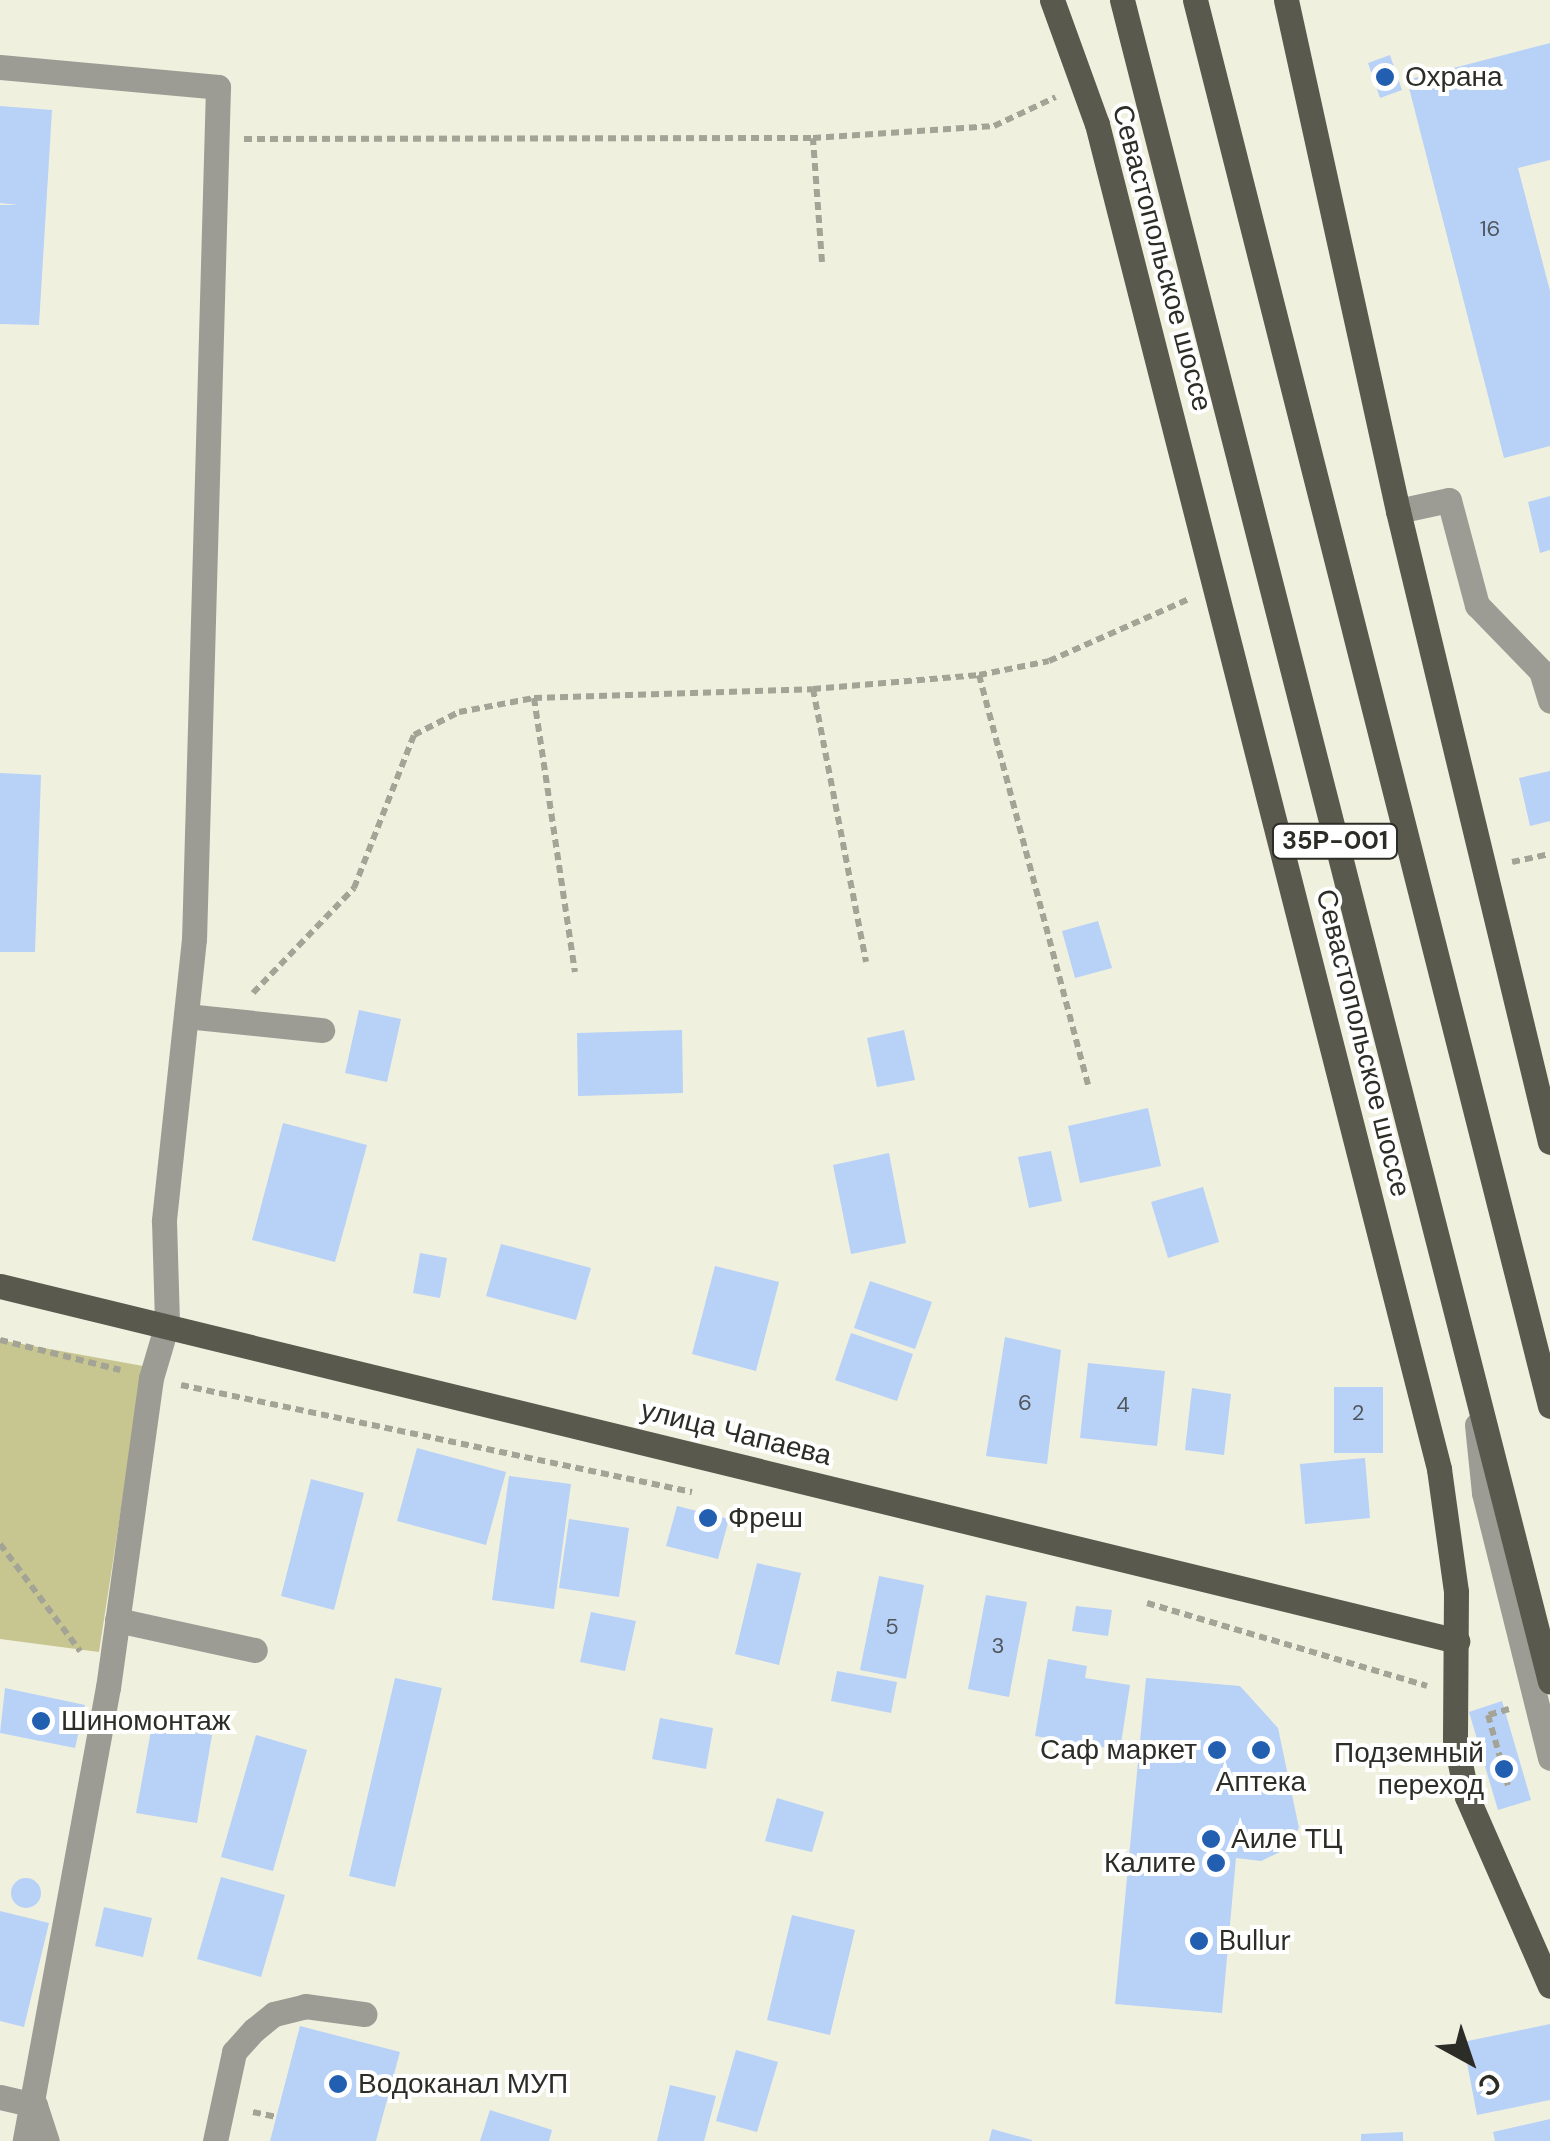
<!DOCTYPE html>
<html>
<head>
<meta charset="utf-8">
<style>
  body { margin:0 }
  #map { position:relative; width:1550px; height:2141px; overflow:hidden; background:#f0f0df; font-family:"DM Sans",sans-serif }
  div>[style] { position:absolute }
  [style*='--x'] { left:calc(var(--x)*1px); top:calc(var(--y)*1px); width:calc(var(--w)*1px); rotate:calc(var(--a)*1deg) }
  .green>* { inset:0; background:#c7c590 }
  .building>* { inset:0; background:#b7d1f7 }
  .round { border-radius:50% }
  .path>* { height:6px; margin-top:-3px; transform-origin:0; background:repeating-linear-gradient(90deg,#a3a396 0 8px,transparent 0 13px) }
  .minor>* { height:25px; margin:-12.5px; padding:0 12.5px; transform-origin:12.5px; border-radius:12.5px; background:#9c9c95 }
  .major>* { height:25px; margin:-12.5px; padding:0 12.5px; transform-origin:12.5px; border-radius:12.5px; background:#5a594d }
  .dots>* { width:28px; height:28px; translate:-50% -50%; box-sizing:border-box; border:5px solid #fff; border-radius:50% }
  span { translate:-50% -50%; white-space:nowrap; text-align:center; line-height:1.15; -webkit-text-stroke:8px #fff; paint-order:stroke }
  .number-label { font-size:22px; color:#50565b }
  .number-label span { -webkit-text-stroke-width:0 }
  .shield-label span { padding:2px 8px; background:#fff; border:2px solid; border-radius:8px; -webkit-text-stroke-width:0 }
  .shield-label { font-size:25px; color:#2d2d27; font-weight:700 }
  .poi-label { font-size:28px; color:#2d2d27 }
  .left { translate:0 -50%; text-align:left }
  .right { translate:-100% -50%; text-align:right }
  .street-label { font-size:28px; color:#2d2d27 }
  .north { position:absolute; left:1420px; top:2011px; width:100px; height:100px; -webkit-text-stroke:8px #fff; paint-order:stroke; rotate:140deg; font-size:28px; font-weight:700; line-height:40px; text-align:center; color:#2d2d27 }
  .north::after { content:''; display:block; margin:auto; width:35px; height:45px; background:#2d2d27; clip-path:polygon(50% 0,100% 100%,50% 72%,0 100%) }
</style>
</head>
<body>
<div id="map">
  <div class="green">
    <div style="clip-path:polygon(0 1340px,143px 1366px,99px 1652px,0 1639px)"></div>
  </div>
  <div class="building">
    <div style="clip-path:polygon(1550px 43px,1550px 160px,1518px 168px,1550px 291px,1550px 446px,1504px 458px,1407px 80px)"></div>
    <div style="clip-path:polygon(1390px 55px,1402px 90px,1380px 98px,1368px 63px)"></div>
    <div style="clip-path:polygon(0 106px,52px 110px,39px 325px,0 324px,0 205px,18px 205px,0 203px)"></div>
    <div style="clip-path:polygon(1550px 496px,1550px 550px,1540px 553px,1528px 502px)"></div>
    <div style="clip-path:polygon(1550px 771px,1550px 821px,1530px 826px,1519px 778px)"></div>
    <div style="clip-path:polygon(0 773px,41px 775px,35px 952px,0 952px)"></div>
    <div style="clip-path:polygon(1098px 921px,1112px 968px,1075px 978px,1062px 931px)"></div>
    <div style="clip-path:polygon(359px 1010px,401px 1019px,387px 1082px,345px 1073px)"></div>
    <div style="clip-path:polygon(682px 1030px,683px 1093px,578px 1096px,577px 1033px)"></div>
    <div style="clip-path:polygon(904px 1030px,915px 1080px,877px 1087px,867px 1038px)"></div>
    <div style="clip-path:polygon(1148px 1108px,1161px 1166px,1080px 1183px,1068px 1126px)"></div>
    <div style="clip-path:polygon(283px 1123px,367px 1145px,335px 1262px,252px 1240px)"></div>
    <div style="clip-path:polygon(1051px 1151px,1062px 1201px,1029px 1208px,1018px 1157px)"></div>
    <div style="clip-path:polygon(889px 1153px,906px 1243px,851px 1254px,833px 1165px)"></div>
    <div style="clip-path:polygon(1203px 1187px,1219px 1242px,1168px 1258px,1151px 1202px)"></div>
    <div style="clip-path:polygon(501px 1244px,591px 1268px,576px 1320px,486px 1296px)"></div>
    <div style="clip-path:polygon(420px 1253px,447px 1258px,440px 1298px,413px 1293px)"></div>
    <div style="clip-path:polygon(715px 1266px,779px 1282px,756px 1371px,692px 1354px)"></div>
    <div style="clip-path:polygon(870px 1281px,932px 1302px,915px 1349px,854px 1328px)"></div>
    <div style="clip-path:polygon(851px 1333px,913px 1354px,897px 1401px,835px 1380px)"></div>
    <div style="clip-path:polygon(1005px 1337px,1061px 1350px,1047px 1464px,986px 1456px)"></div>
    <div style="clip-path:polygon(1088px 1363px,1165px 1371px,1157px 1446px,1080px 1438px)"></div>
    <div style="clip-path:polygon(1334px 1387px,1383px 1387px,1383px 1453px,1334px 1453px)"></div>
    <div style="clip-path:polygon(1192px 1388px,1231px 1394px,1224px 1455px,1185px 1450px)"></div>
    <div style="clip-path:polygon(417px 1448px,506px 1472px,486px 1545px,397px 1521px)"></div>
    <div style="clip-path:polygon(1365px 1458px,1370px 1518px,1305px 1524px,1300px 1464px)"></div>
    <div style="clip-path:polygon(509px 1476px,571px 1484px,554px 1609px,492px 1600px)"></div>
    <div style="clip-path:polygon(311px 1479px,364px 1493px,334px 1610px,281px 1596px)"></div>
    <div style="clip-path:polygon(677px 1506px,729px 1519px,718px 1559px,666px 1546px)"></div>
    <div style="clip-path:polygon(569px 1519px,629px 1528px,619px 1597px,559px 1588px)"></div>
    <div style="clip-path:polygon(757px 1563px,801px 1573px,779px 1665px,735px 1654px)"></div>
    <div style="clip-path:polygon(879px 1576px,924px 1585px,906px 1679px,860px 1670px)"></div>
    <div style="clip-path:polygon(986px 1595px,1027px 1602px,1009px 1697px,968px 1689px)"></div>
    <div style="clip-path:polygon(1076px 1606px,1112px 1610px,1108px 1636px,1072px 1631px)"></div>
    <div style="clip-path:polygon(591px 1612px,636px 1621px,625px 1671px,580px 1662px)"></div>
    <div style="clip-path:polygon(1048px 1659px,1087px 1666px,1085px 1678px,1130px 1685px,1120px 1750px,1035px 1736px)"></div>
    <div style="clip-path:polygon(837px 1671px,897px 1682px,891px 1713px,831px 1701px)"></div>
    <div style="clip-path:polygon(395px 1678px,442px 1688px,395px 1887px,349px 1876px)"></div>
    <div style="clip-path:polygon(1146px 1678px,1240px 1686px,1278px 1728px,1299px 1828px,1284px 1850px,1261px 1861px,1236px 1858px,1222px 2013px,1115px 2004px)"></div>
    <div style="clip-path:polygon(5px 1688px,85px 1705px,75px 1748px,0 1733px)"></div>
    <div style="clip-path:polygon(1502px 1701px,1531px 1800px,1498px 1810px,1469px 1712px)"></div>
    <div style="clip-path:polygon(660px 1718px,713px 1728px,706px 1769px,652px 1759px)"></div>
    <div style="clip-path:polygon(152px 1725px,212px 1735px,197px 1823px,136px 1813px)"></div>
    <div style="clip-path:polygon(256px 1735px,307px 1750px,273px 1871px,221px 1857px)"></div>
    <div style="clip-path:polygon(777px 1798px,824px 1812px,812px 1852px,765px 1841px)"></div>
    <div style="clip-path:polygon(221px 1877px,285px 1895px,261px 1977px,197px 1959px)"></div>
    <div class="round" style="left:11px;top:1878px;width:30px;height:30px"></div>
    <div style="clip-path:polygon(104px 1907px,152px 1918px,143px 1957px,95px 1946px)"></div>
    <div style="clip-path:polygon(0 1911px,49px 1923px,24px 2027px,0 2021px)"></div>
    <div style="clip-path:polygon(792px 1915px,855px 1930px,830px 2035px,767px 2020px)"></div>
    <div style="clip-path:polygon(1550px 2024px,1550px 2100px,1477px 2115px,1463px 2042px)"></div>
    <div style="clip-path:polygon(300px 2026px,400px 2052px,376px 2141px,270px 2141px)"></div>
    <div style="clip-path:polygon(736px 2050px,778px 2062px,757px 2132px,716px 2121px)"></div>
    <div style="clip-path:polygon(670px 2085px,716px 2096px,704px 2141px,657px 2141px)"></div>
    <div style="clip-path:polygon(490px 2110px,552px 2130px,549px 2141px,480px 2141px)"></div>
    <div style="clip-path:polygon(1550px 2119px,1550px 2141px,1495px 2141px,1493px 2132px)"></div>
    <div style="clip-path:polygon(992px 2129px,1032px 2140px,1032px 2141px,989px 2141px)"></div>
    <div style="clip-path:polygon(1403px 2132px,1403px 2141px,1361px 2141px,1361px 2134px)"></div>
  </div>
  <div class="path">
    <div style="--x:244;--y:139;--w:569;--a:-0.1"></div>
    <div style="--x:822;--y:262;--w:124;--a:-94.2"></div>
    <div style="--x:813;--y:138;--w:181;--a:-3.8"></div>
    <div style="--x:994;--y:126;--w:68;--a:-25.1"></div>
    <div style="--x:979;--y:675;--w:424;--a:75.1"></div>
    <div style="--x:813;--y:689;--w:278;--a:79"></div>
    <div style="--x:534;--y:698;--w:277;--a:81.5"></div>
    <div style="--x:1512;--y:862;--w:39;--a:-12"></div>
    <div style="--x:253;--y:993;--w:146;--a:-46.1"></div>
    <div style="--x:354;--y:888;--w:164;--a:-68.6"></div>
    <div style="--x:414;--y:735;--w:51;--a:-27.1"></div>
    <div style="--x:459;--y:712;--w:76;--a:-10.6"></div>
    <div style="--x:534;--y:698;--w:279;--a:-1.8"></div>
    <div style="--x:813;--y:689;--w:167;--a:-4.8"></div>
    <div style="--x:979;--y:675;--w:71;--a:-11.3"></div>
    <div style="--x:1049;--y:661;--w:153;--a:-23.9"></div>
    <div style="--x:0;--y:1340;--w:124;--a:14"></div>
    <div style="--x:181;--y:1385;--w:522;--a:11.83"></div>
    <div style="--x:0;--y:1544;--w:134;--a:53.2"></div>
    <div style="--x:1147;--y:1603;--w:292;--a:16.5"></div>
    <div style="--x:1509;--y:1709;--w:22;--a:164"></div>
    <div style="--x:1488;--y:1715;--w:77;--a:74.2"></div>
    <div style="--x:253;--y:2112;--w:24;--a:12"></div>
  </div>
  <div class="minor">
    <div style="--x:0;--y:67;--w:219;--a:5.2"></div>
    <div style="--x:218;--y:87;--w:852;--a:91.61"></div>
    <div style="--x:194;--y:939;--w:284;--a:96.1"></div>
    <div style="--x:164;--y:1221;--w:103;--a:88.3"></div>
    <div style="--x:167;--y:1324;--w:56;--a:106.5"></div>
    <div style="--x:151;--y:1378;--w:312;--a:97.9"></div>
    <div style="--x:108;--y:1687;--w:462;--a:100.4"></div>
    <div style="--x:1398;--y:511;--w:52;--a:-12.2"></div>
    <div style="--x:1449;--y:500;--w:109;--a:75.1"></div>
    <div style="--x:1477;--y:605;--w:92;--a:45.9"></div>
    <div style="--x:1541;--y:671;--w:31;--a:73"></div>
    <div style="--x:186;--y:1016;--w:137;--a:5.9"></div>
    <div style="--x:1477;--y:1425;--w:68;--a:84.1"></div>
    <div style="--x:1484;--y:1493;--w:273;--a:76"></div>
    <div style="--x:117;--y:1620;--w:141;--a:12.3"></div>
    <div style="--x:0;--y:2097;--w:36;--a:13"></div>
    <div style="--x:35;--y:2105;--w:38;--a:72"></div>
    <div style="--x:215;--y:2141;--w:91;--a:-77.9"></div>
    <div style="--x:234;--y:2052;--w:30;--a:-48"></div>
    <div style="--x:254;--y:2030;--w:26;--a:-39"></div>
    <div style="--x:274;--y:2014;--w:32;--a:-14"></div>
    <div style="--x:305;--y:2006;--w:60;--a:7.7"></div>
  </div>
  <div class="major">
    <div style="--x:1052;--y:0;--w:132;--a:70.1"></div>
    <div style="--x:1097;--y:124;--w:1388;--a:75.73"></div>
    <div style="--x:1439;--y:1469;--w:124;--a:82.1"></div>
    <div style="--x:1456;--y:1592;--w:147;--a:90.4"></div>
    <div style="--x:1455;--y:1739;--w:59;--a:78.3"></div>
    <div style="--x:1467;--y:1797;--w:206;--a:66.3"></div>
    <div style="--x:1122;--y:0;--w:1735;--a:75.72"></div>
    <div style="--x:1195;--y:0;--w:1450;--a:75.83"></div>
    <div style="--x:1286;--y:0;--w:523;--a:77.64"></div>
    <div style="--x:1398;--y:511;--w:649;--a:76.46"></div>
    <div style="--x:0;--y:1286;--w:1500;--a:13.69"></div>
  </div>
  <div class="dots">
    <div style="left:1385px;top:77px;background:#235fb0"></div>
    <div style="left:708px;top:1518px;background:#235fb0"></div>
    <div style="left:41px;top:1721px;background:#235fb0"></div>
    <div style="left:1217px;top:1750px;background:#235fb0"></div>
    <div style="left:1261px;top:1750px;background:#235fb0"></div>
    <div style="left:1504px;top:1769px;background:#235fb0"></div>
    <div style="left:1211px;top:1839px;background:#235fb0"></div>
    <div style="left:1216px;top:1863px;background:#235fb0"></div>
    <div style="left:1199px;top:1941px;background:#235fb0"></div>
    <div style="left:338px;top:2084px;background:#235fb0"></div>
  </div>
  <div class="number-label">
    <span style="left:1490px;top:229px">16</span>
    <span style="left:1025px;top:1403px">6</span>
    <span style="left:1123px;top:1405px">4</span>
    <span style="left:1358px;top:1413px">2</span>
    <span style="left:892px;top:1627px">5</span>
    <span style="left:998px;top:1646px">3</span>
  </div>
  <div class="shield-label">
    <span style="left:1335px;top:841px">35Р-001</span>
  </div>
  <div class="poi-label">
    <span class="left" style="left:1405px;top:77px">Охрана</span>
    <span class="left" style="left:728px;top:1518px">Фреш</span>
    <span class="left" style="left:61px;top:1721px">Шиномонтаж</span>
    <span class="right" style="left:1197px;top:1750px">Саф маркет</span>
    <span class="right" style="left:1484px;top:1769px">Подземный<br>переход</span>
    <span style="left:1261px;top:1782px">Аптека</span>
    <span class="left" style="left:1231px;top:1839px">Аиле ТЦ</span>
    <span class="right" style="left:1196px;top:1863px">Калите</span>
    <span class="left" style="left:1219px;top:1941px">Bullur</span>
    <span class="left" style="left:358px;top:2084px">Водоканал МУП</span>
  </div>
  <div class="street-label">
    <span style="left:1162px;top:258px;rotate:75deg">Севастопольское шоссе</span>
    <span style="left:1363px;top:1043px;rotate:76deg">Севастопольское шоссе</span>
    <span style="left:736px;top:1433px;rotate:14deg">улица Чапаева</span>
  </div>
  <div class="north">С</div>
</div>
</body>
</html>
